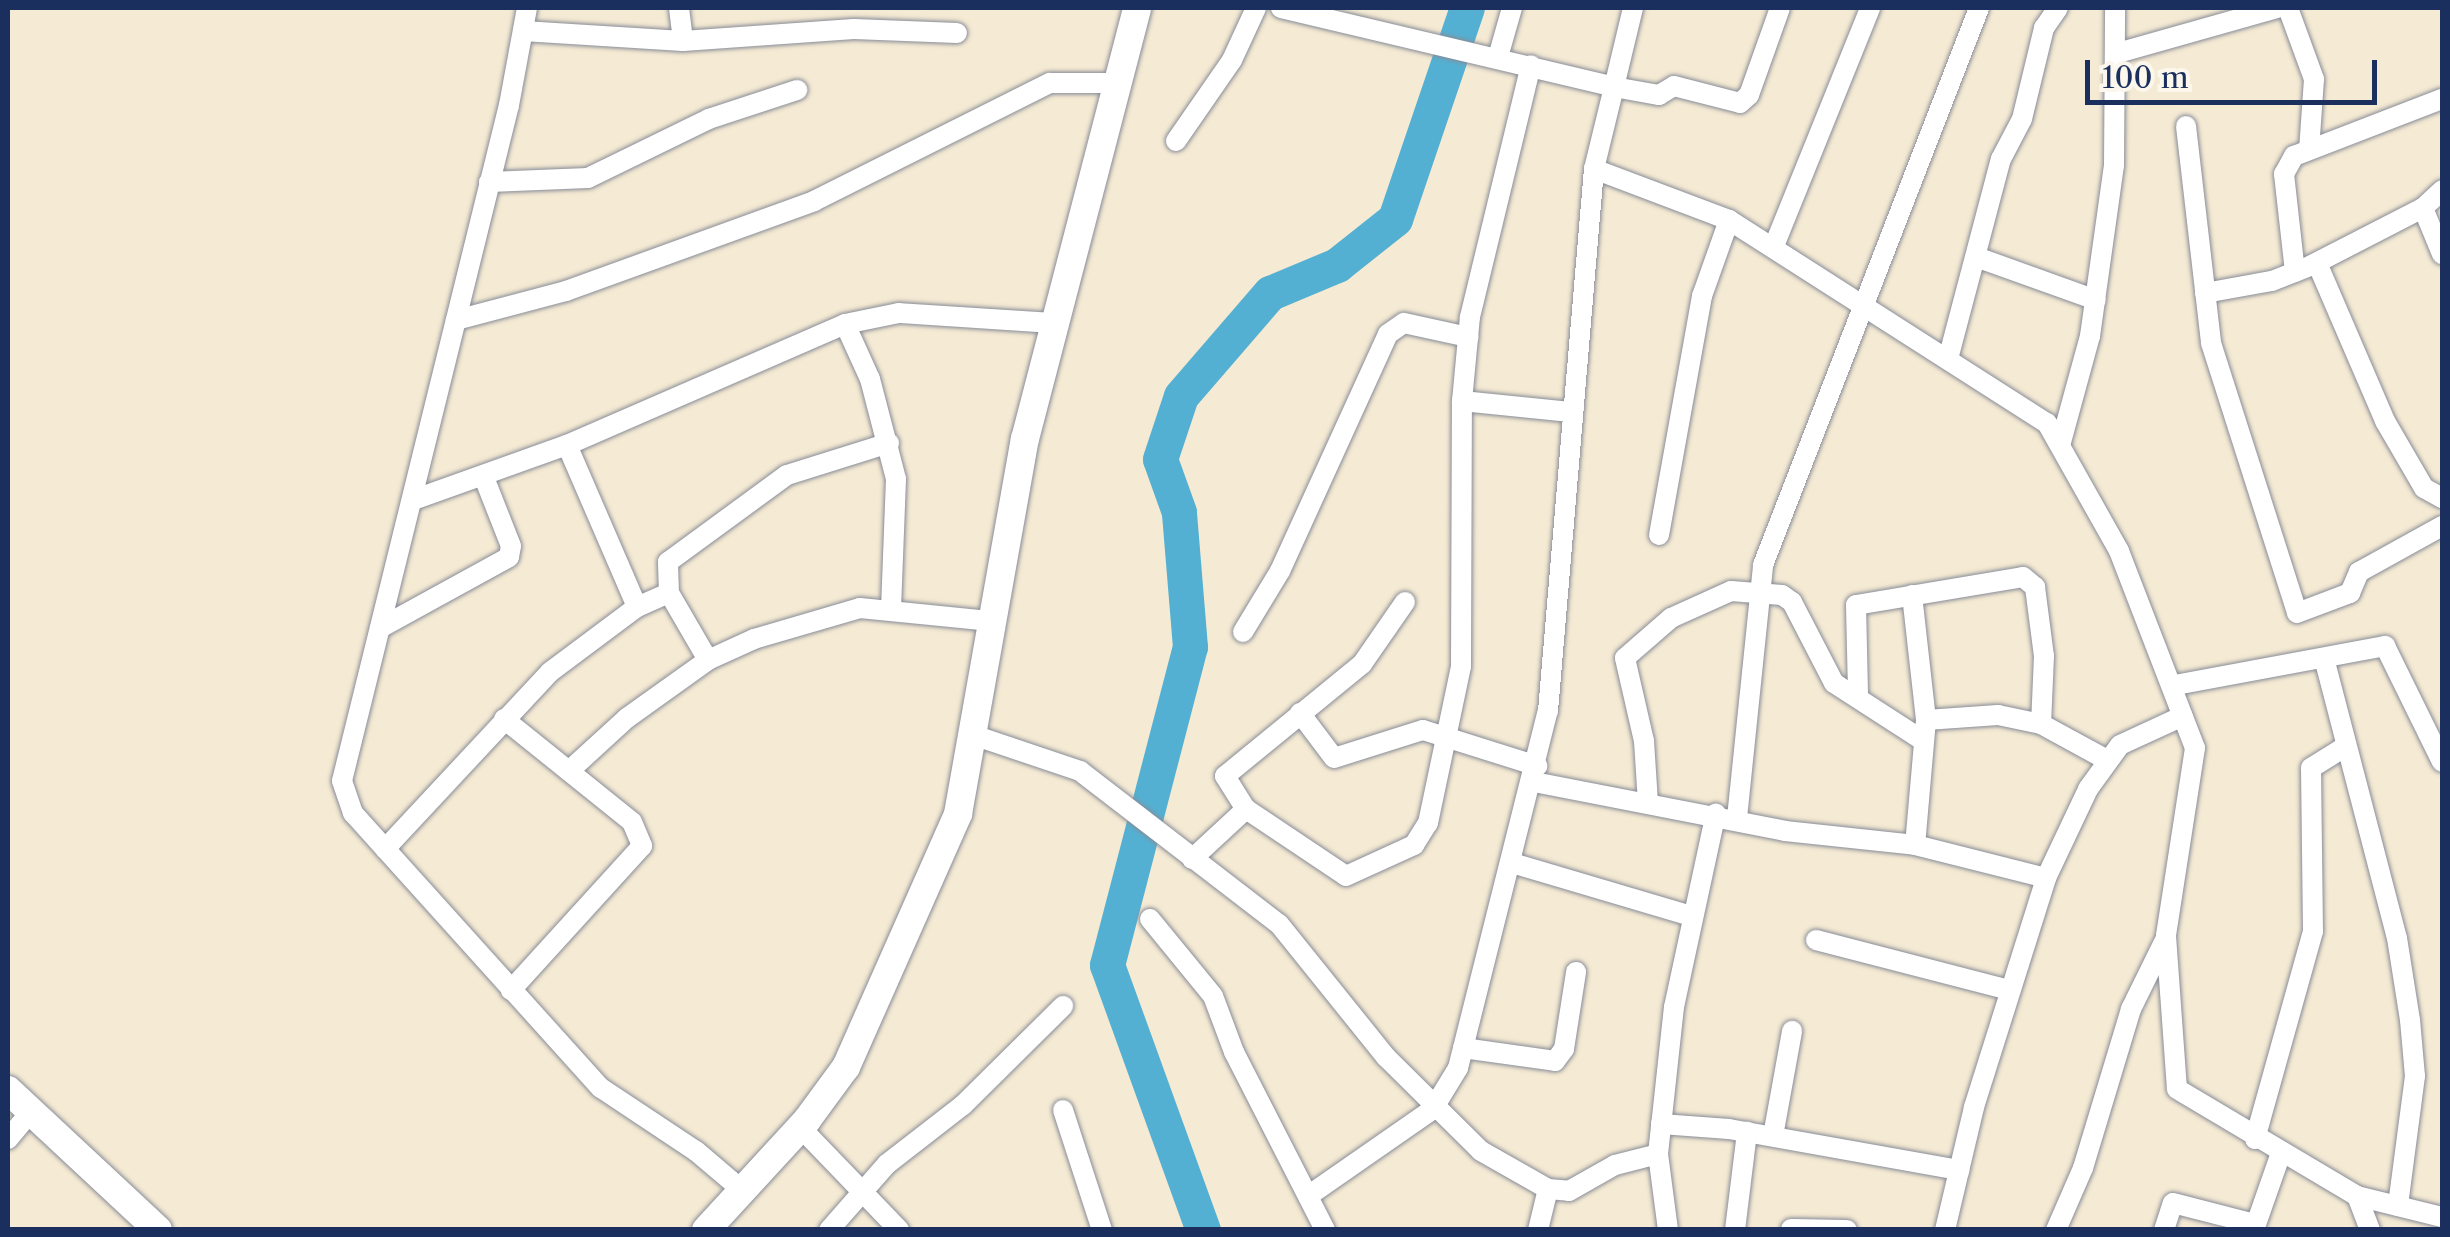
<!DOCTYPE html>
<html>
<head>
<meta charset="utf-8">
<style>
  body { margin:0 }
  #map { position:relative; width:2450px; height:1237px; overflow:hidden; background:#f5ead3; font-family:"Libre Caslon Text",serif }
  div>[style] { position:absolute }
  [style*='--x'] { left:calc(var(--x)*1px); top:calc(var(--y)*1px); width:calc(var(--w)*1px); rotate:calc(var(--a)*1deg) }
  .river>* { height:35px; margin:-17.5px; padding:0 17.5px; transform-origin:17.5px; border-radius:17.5px; background:#54b0d2 }
  .roads { filter:drop-shadow(0 0 2px #888c98) drop-shadow(0 0 2px #888c98) }
  .street>* { height:20px; margin:-10px; padding:0 10px; transform-origin:10px; border-radius:10px; background:#fff }
  .secondary>* { height:28px; margin:-14px; padding:0 14px; transform-origin:14px; border-radius:14px; background:#fff }
  span { translate:-50% -50%; white-space:nowrap; text-align:center; line-height:1.15; -webkit-text-stroke:9px #fbf7ec; paint-order:stroke }
  .frame { position:absolute; inset:0; border:10px solid #1b2f5e; pointer-events:none }
  .scale { position:absolute; left:2085px; top:60px; width:292px; height:45px; box-sizing:border-box; border:5px solid #1b2f5e; border-top:0; padding-left:12px; font-size:30px; line-height:35px; white-space:nowrap; color:#1b2f5e; -webkit-text-stroke:8px #fbf7ec; paint-order:stroke }
</style>
</head>
<body>
<div id="map">
  <div class="river">
    <div style="--x:1203;--y:1230;--w:282;--a:-109.9"></div>
    <div style="--x:1107;--y:965;--w:329;--a:-75.4"></div>
    <div style="--x:1190;--y:647;--w:135;--a:-94.7"></div>
    <div style="--x:1179;--y:512;--w:56;--a:-109.7"></div>
    <div style="--x:1160;--y:459;--w:66;--a:-71.6"></div>
    <div style="--x:1181;--y:396;--w:136;--a:-49.2"></div>
    <div style="--x:1270;--y:293;--w:73;--a:-22.7"></div>
    <div style="--x:1337;--y:265;--w:74;--a:-38.4"></div>
    <div style="--x:1395;--y:219;--w:223;--a:-71.2"></div>
  </div>
  <div class="roads">
    <div class="street">
      <div style="--x:527;--y:8;--w:99;--a:100.5"></div>
      <div style="--x:509;--y:105;--w:696;--a:103.88"></div>
      <div style="--x:342;--y:781;--w:34;--a:71"></div>
      <div style="--x:353;--y:813;--w:370;--a:48"></div>
      <div style="--x:601;--y:1088;--w:114;--a:33.6"></div>
      <div style="--x:696;--y:1151;--w:60;--a:40.3"></div>
      <div style="--x:679;--y:8;--w:33;--a:83"></div>
      <div style="--x:1281;--y:8;--w:342;--a:13.3"></div>
      <div style="--x:1614;--y:87;--w:84;--a:103.7"></div>
      <div style="--x:1594;--y:169;--w:144;--a:20.7"></div>
      <div style="--x:1729;--y:220;--w:377;--a:32.6"></div>
      <div style="--x:2047;--y:423;--w:147;--a:60.6"></div>
      <div style="--x:2119;--y:551;--w:211;--a:68.9"></div>
      <div style="--x:2195;--y:748;--w:190;--a:98.8"></div>
      <div style="--x:2166;--y:936;--w:153;--a:85.9"></div>
      <div style="--x:2177;--y:1089;--w:209;--a:30.7"></div>
      <div style="--x:2357;--y:1196;--w:88;--a:13.9"></div>
      <div style="--x:1633;--y:8;--w:81;--a:103.5"></div>
      <div style="--x:1614;--y:87;--w:46;--a:10.1"></div>
      <div style="--x:1659;--y:95;--w:17;--a:-31"></div>
      <div style="--x:1674;--y:86;--w:68;--a:14.4"></div>
      <div style="--x:1740;--y:103;--w:12;--a:-42"></div>
      <div style="--x:1749;--y:95;--w:92;--a:-70.4"></div>
      <div style="--x:2288;--y:8;--w:76;--a:69.9"></div>
      <div style="--x:2314;--y:79;--w:71;--a:94"></div>
      <div style="--x:523;--y:31;--w:160;--a:3.6"></div>
      <div style="--x:683;--y:41;--w:171;--a:-4"></div>
      <div style="--x:854;--y:29;--w:103;--a:2.2"></div>
      <div style="--x:2118;--y:53;--w:165;--a:-15.8"></div>
      <div style="--x:1498;--y:57;--w:51;--a:-74.1"></div>
      <div style="--x:2186;--y:126;--w:218;--a:83.4"></div>
      <div style="--x:2211;--y:343;--w:283;--a:72.3"></div>
      <div style="--x:2297;--y:613;--w:57;--a:-20.7"></div>
      <div style="--x:2350;--y:593;--w:23;--a:-67"></div>
      <div style="--x:2359;--y:572;--w:95;--a:-29"></div>
      <div style="--x:1176;--y:141;--w:98;--a:-55.3"></div>
      <div style="--x:1232;--y:60;--w:57;--a:-65.2"></div>
      <div style="--x:489;--y:182;--w:99;--a:-2.3"></div>
      <div style="--x:588;--y:178;--w:135;--a:-26"></div>
      <div style="--x:709;--y:119;--w:93;--a:-18.2"></div>
      <div style="--x:2423;--y:208;--w:50;--a:67.6"></div>
      <div style="--x:1774;--y:246;--w:257;--a:-68"></div>
      <div style="--x:1979;--y:258;--w:124;--a:19.7"></div>
      <div style="--x:2317;--y:263;--w:172;--a:66.7"></div>
      <div style="--x:2385;--y:421;--w:78;--a:59.8"></div>
      <div style="--x:2424;--y:488;--w:21;--a:29"></div>
      <div style="--x:2295;--y:272;--w:99;--a:-96.4"></div>
      <div style="--x:2284;--y:174;--w:21;--a:-61"></div>
      <div style="--x:2294;--y:156;--w:159;--a:-21.1"></div>
      <div style="--x:2205;--y:293;--w:68;--a:-10.2"></div>
      <div style="--x:2272;--y:281;--w:41;--a:-21.5"></div>
      <div style="--x:2310;--y:266;--w:127;--a:-27.2"></div>
      <div style="--x:2423;--y:208;--w:26;--a:-43"></div>
      <div style="--x:456;--y:320;--w:114;--a:-14.8"></div>
      <div style="--x:566;--y:291;--w:264;--a:-19.9"></div>
      <div style="--x:814;--y:201;--w:264;--a:-26.6"></div>
      <div style="--x:1050;--y:83;--w:67;--a:0"></div>
      <div style="--x:845;--y:324;--w:60;--a:65.6"></div>
      <div style="--x:870;--y:379;--w:103;--a:75.4"></div>
      <div style="--x:896;--y:479;--w:130;--a:92.2"></div>
      <div style="--x:1948;--y:359;--w:207;--a:-75.2"></div>
      <div style="--x:2001;--y:159;--w:45;--a:-62.3"></div>
      <div style="--x:2022;--y:119;--w:94;--a:-76.4"></div>
      <div style="--x:2044;--y:28;--w:24;--a:-55"></div>
      <div style="--x:1462;--y:401;--w:109;--a:5.8"></div>
      <div style="--x:2061;--y:442;--w:110;--a:-74.7"></div>
      <div style="--x:2090;--y:336;--w:173;--a:-82"></div>
      <div style="--x:2114;--y:165;--w:157;--a:-89.6"></div>
      <div style="--x:567;--y:445;--w:176;--a:66.6"></div>
      <div style="--x:413;--y:500;--w:164;--a:-19.7"></div>
      <div style="--x:567;--y:445;--w:303;--a:-23.5"></div>
      <div style="--x:845;--y:324;--w:55;--a:-11.5"></div>
      <div style="--x:899;--y:313;--w:156;--a:3.7"></div>
      <div style="--x:1659;--y:535;--w:243;--a:-79.8"></div>
      <div style="--x:1702;--y:296;--w:81;--a:-70.4"></div>
      <div style="--x:1912;--y:595;--w:126;--a:83.6"></div>
      <div style="--x:1926;--y:720;--w:125;--a:95"></div>
      <div style="--x:1405;--y:602;--w:75;--a:124.7"></div>
      <div style="--x:1362;--y:664;--w:177;--a:140.7"></div>
      <div style="--x:1225;--y:776;--w:39;--a:58"></div>
      <div style="--x:1246;--y:809;--w:120;--a:33.8"></div>
      <div style="--x:1346;--y:876;--w:75;--a:-24.5"></div>
      <div style="--x:1414;--y:845;--w:26;--a:-58"></div>
      <div style="--x:1428;--y:823;--w:160;--a:-78.1"></div>
      <div style="--x:1461;--y:666;--w:265;--a:-89.8"></div>
      <div style="--x:1462;--y:401;--w:84;--a:-84.6"></div>
      <div style="--x:1470;--y:317;--w:259;--a:-76.4"></div>
      <div style="--x:380;--y:628;--w:147;--a:-28.8"></div>
      <div style="--x:509;--y:557;--w:11;--a:-80"></div>
      <div style="--x:511;--y:546;--w:76;--a:-111.5"></div>
      <div style="--x:1243;--y:632;--w:71;--a:-58.8"></div>
      <div style="--x:1280;--y:571;--w:260;--a:-65.5"></div>
      <div style="--x:1388;--y:334;--w:19;--a:-35"></div>
      <div style="--x:1404;--y:323;--w:66;--a:12.3"></div>
      <div style="--x:2324;--y:658;--w:289;--a:75.4"></div>
      <div style="--x:2397;--y:938;--w:83;--a:81"></div>
      <div style="--x:2410;--y:1020;--w:56;--a:84.9"></div>
      <div style="--x:2415;--y:1076;--w:131;--a:97.5"></div>
      <div style="--x:708;--y:660;--w:78;--a:-120.2"></div>
      <div style="--x:669;--y:593;--w:31;--a:-92"></div>
      <div style="--x:668;--y:562;--w:147;--a:-36.2"></div>
      <div style="--x:787;--y:475;--w:107;--a:-17.4"></div>
      <div style="--x:2175;--y:685;--w:214;--a:-10.5"></div>
      <div style="--x:2385;--y:646;--w:129;--a:63.8"></div>
      <div style="--x:1858;--y:693;--w:88;--a:-91.3"></div>
      <div style="--x:1856;--y:605;--w:169;--a:-9.5"></div>
      <div style="--x:2023;--y:577;--w:16;--a:40"></div>
      <div style="--x:2035;--y:587;--w:70;--a:82.6"></div>
      <div style="--x:2044;--y:656;--w:68;--a:92.5"></div>
      <div style="--x:1300;--y:713;--w:56;--a:52.9"></div>
      <div style="--x:1334;--y:758;--w:93;--a:-17.5"></div>
      <div style="--x:1423;--y:730;--w:120;--a:17.5"></div>
      <div style="--x:504;--y:719;--w:164;--a:38.8"></div>
      <div style="--x:632;--y:822;--w:26;--a:67"></div>
      <div style="--x:642;--y:846;--w:195;--a:132.3"></div>
      <div style="--x:1926;--y:720;--w:72;--a:-4"></div>
      <div style="--x:1998;--y:715;--w:44;--a:11.8"></div>
      <div style="--x:2041;--y:724;--w:75;--a:28.6"></div>
      <div style="--x:976;--y:736;--w:110;--a:18.6"></div>
      <div style="--x:1080;--y:771;--w:251;--a:37.6"></div>
      <div style="--x:1279;--y:924;--w:171;--a:51.2"></div>
      <div style="--x:1386;--y:1057;--w:134;--a:44.7"></div>
      <div style="--x:1481;--y:1151;--w:77;--a:29.6"></div>
      <div style="--x:1548;--y:1189;--w:21;--a:5"></div>
      <div style="--x:1569;--y:1191;--w:53;--a:-29.5"></div>
      <div style="--x:1615;--y:1165;--w:44;--a:-14.3"></div>
      <div style="--x:569;--y:771;--w:79;--a:-42.4"></div>
      <div style="--x:627;--y:718;--w:100;--a:-35.6"></div>
      <div style="--x:708;--y:660;--w:51;--a:-24.5"></div>
      <div style="--x:754;--y:639;--w:110;--a:-16.3"></div>
      <div style="--x:860;--y:608;--w:132;--a:5.7"></div>
      <div style="--x:1534;--y:782;--w:256;--a:11"></div>
      <div style="--x:1785;--y:831;--w:131;--a:6.1"></div>
      <div style="--x:1915;--y:845;--w:135;--a:14.1"></div>
      <div style="--x:1648;--y:803;--w:62;--a:-93.7"></div>
      <div style="--x:1644;--y:741;--w:85;--a:-102.9"></div>
      <div style="--x:1625;--y:658;--w:61;--a:-41"></div>
      <div style="--x:1671;--y:618;--w:66;--a:-24.2"></div>
      <div style="--x:1731;--y:591;--w:51;--a:4.5"></div>
      <div style="--x:1782;--y:595;--w:12;--a:35"></div>
      <div style="--x:1792;--y:602;--w:91;--a:62.6"></div>
      <div style="--x:1834;--y:683;--w:105;--a:32.9"></div>
      <div style="--x:1737;--y:818;--w:254;--a:-84.1"></div>
      <div style="--x:1763;--y:565;--w:597;--a:-68.8"></div>
      <div style="--x:385;--y:849;--w:242;--a:-47"></div>
      <div style="--x:550;--y:672;--w:109;--a:-36.8"></div>
      <div style="--x:637;--y:607;--w:35;--a:-24"></div>
      <div style="--x:1192;--y:859;--w:74;--a:-42.8"></div>
      <div style="--x:1512;--y:863;--w:187;--a:16.5"></div>
      <div style="--x:1150;--y:919;--w:99;--a:50.7"></div>
      <div style="--x:1213;--y:996;--w:60;--a:69.4"></div>
      <div style="--x:1234;--y:1052;--w:200;--a:62.9"></div>
      <div style="--x:1816;--y:940;--w:199;--a:14.5"></div>
      <div style="--x:1463;--y:1048;--w:93;--a:8"></div>
      <div style="--x:1555;--y:1061;--w:15;--a:-53"></div>
      <div style="--x:1564;--y:1049;--w:78;--a:-81.1"></div>
      <div style="--x:1063;--y:1110;--w:126;--a:72"></div>
      <div style="--x:1661;--y:1124;--w:68;--a:4.2"></div>
      <div style="--x:1729;--y:1129;--w:234;--a:10.1"></div>
      <div style="--x:800;--y:1127;--w:143;--a:46.1"></div>
      <div style="--x:1773;--y:1136;--w:107;--a:-79.7"></div>
      <div style="--x:8;--y:1139;--w:35;--a:-50"></div>
      <div style="--x:2255;--y:1139;--w:216;--a:-74.4"></div>
      <div style="--x:2313;--y:931;--w:163;--a:-90.7"></div>
      <div style="--x:2311;--y:768;--w:40;--a:-32"></div>
      <div style="--x:1308;--y:1196;--w:152;--a:-34.8"></div>
      <div style="--x:1433;--y:1109;--w:48;--a:-58.6"></div>
      <div style="--x:1458;--y:1068;--w:368;--a:-75.9"></div>
      <div style="--x:1548;--y:711;--w:544;--a:-85.15"></div>
      <div style="--x:2357;--y:1196;--w:36;--a:69"></div>
      <div style="--x:1791;--y:1229;--w:56;--a:1"></div>
      <div style="--x:829;--y:1230;--w:88;--a:-48.7"></div>
      <div style="--x:887;--y:1164;--w:96;--a:-37.8"></div>
      <div style="--x:963;--y:1105;--w:141;--a:-44.7"></div>
      <div style="--x:1538;--y:1230;--w:42;--a:-76.3"></div>
      <div style="--x:1668;--y:1230;--w:77;--a:-97.5"></div>
      <div style="--x:1658;--y:1154;--w:148;--a:-83.8"></div>
      <div style="--x:1674;--y:1007;--w:198;--a:-77.8"></div>
      <div style="--x:1735;--y:1230;--w:99;--a:-83"></div>
      <div style="--x:1945;--y:1230;--w:126;--a:-76.7"></div>
      <div style="--x:1974;--y:1107;--w:240;--a:-72.5"></div>
      <div style="--x:2046;--y:878;--w:98;--a:-64.7"></div>
      <div style="--x:2088;--y:789;--w:54;--a:-54"></div>
      <div style="--x:2120;--y:745;--w:69;--a:-24.7"></div>
      <div style="--x:2056;--y:1230;--w:68;--a:-66.5"></div>
      <div style="--x:2083;--y:1168;--w:166;--a:-73.2"></div>
      <div style="--x:2131;--y:1009;--w:75;--a:-63.8"></div>
      <div style="--x:2164;--y:1230;--w:28;--a:-72"></div>
      <div style="--x:2173;--y:1203;--w:85;--a:14.4"></div>
      <div style="--x:2254;--y:1230;--w:82;--a:-70.7"></div>
    </div>
    <div class="secondary">
      <div style="--x:8;--y:1090;--w:205;--a:43"></div>
      <div style="--x:706;--y:1230;--w:149;--a:-47.4"></div>
      <div style="--x:807;--y:1120;--w:66;--a:-53.7"></div>
      <div style="--x:846;--y:1067;--w:277;--a:-66.1"></div>
      <div style="--x:958;--y:814;--w:381;--a:-79.9"></div>
      <div style="--x:1025;--y:439;--w:445;--a:-75.4"></div>
    </div>
  </div>
  <div class="frame"></div>
  <div class="scale">100 m</div>
</div>
</body>
</html>
